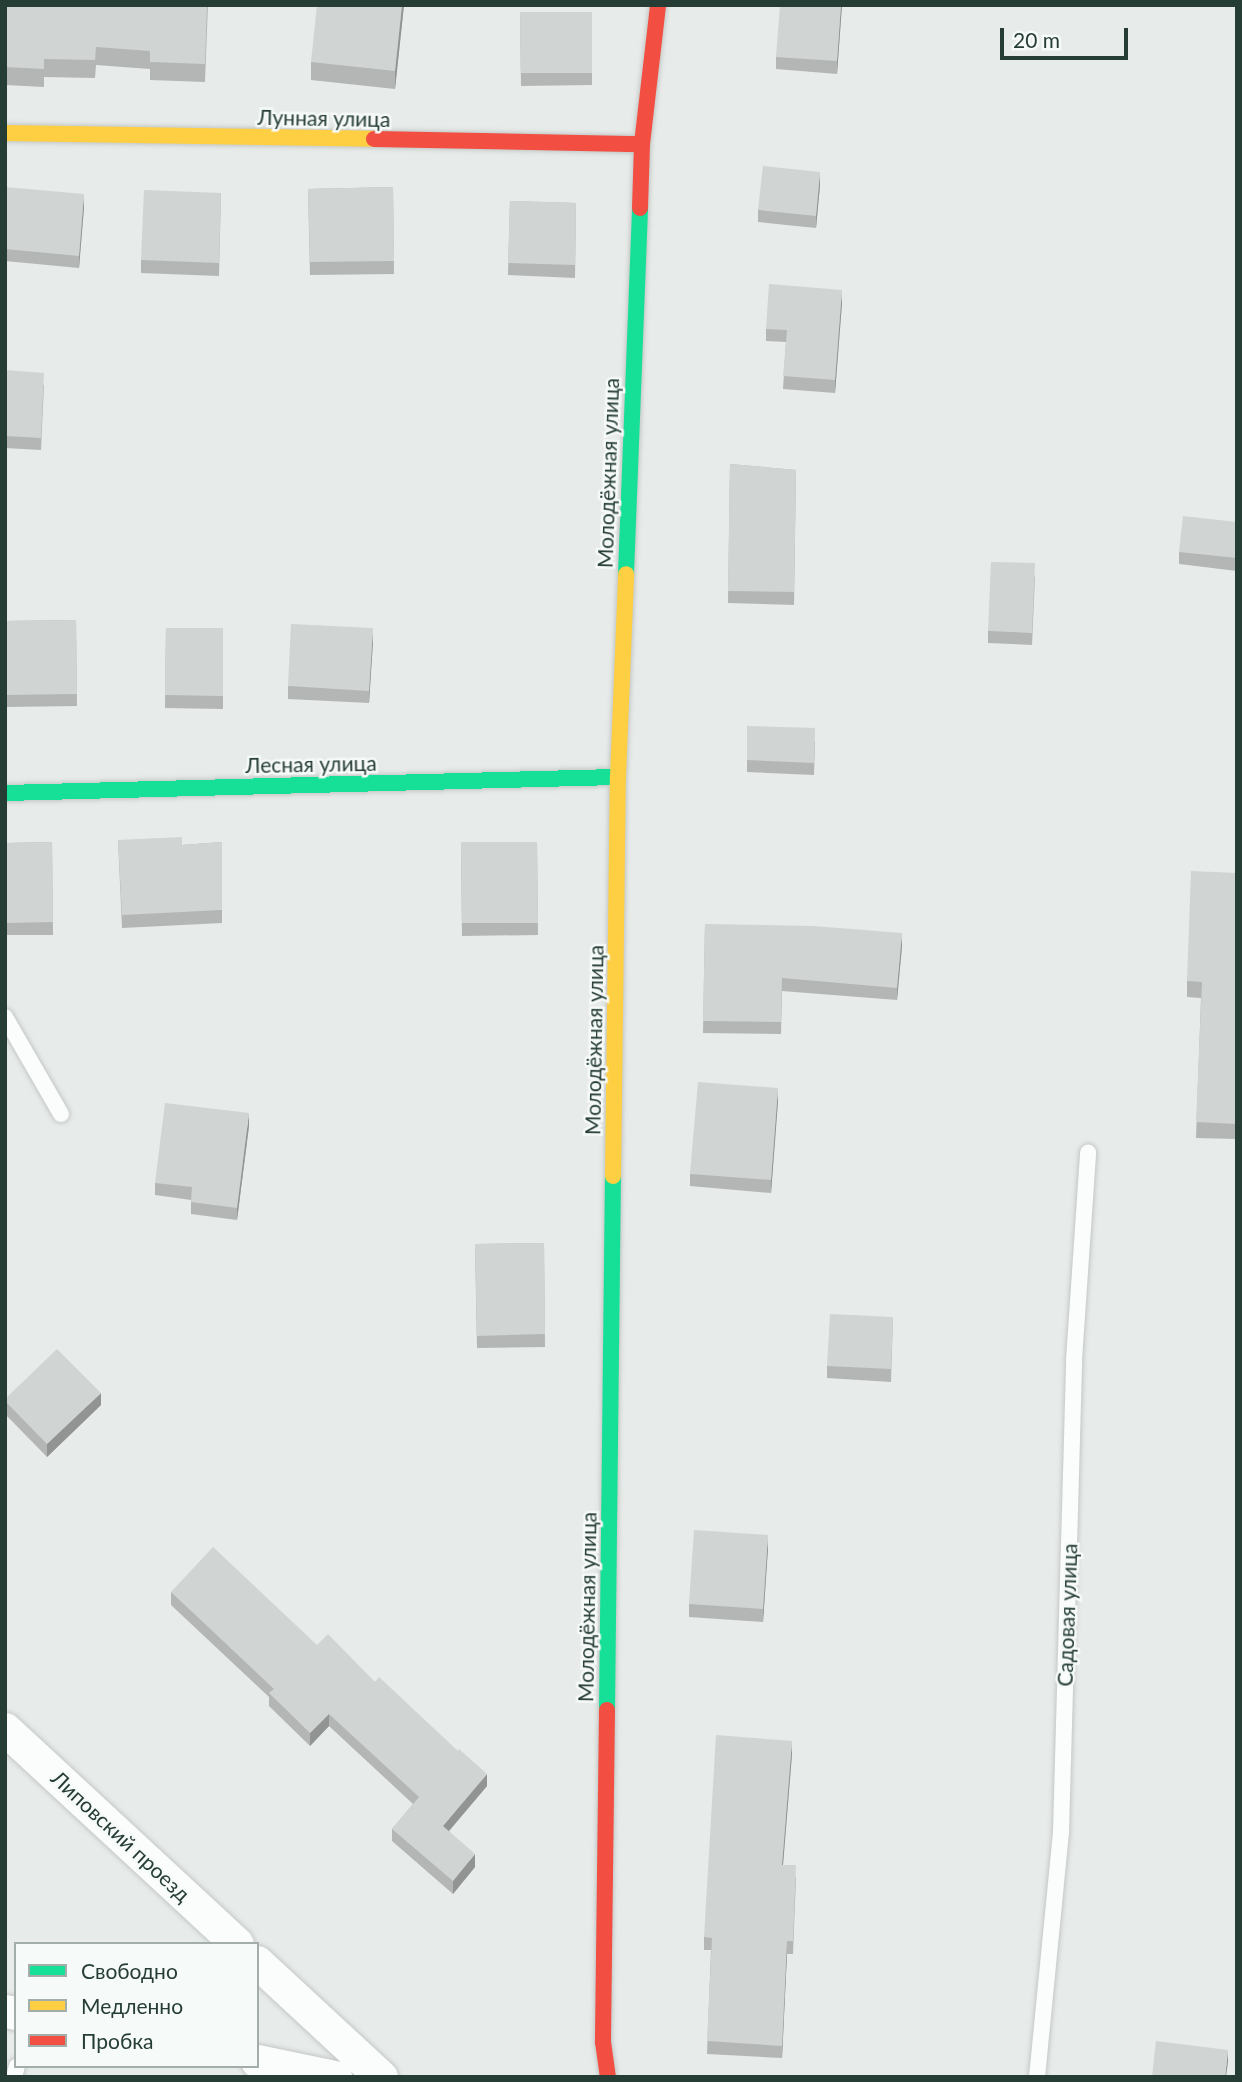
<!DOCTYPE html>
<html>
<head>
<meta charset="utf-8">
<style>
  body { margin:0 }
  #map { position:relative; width:1242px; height:2082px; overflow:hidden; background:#e7ebe9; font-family:Lato,sans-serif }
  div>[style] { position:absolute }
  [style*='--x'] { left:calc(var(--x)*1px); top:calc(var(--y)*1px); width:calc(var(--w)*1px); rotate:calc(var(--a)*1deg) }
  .roads { filter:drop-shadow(0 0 2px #c4c8c6) drop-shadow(0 0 2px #c4c8c6) }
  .lane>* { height:16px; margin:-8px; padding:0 8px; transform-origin:8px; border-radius:8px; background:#fbfcfc }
  .street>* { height:33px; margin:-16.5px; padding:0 16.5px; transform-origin:16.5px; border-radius:16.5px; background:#fbfcfc }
  .fast>* { height:16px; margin:-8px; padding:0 8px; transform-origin:8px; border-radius:8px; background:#16e098 }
  .slow>* { height:16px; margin:-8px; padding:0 8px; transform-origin:8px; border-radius:8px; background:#ffcf43 }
  .jam>* { height:16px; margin:-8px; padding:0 8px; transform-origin:8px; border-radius:8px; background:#f24e42 }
  .wall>* { inset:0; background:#b3b6b5 }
  .shaded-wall>* { inset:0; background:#929493 }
  .building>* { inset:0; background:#d0d4d2 }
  span { translate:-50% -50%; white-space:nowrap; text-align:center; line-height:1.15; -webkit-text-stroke:5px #f6faf8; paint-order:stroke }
  .street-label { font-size:21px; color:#263d36 }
  .frame { position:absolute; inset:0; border:7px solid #263d36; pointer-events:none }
  .legend { position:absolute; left:14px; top:1942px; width:245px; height:126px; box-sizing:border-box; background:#f6faf8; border:2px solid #a3aeaa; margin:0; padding:9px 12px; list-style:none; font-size:21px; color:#263d36 }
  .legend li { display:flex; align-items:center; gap:14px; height:35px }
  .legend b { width:35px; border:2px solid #a3aeaa }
  .scale { position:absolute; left:1000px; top:28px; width:128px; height:32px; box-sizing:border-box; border:4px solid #263d36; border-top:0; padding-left:9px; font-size:21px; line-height:24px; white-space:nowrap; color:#263d36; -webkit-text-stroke:5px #f6faf8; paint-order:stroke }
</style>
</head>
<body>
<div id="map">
  <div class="roads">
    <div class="lane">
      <div style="--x:5;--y:1017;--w:112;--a:60"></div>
      <div style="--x:14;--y:2077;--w:11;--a:-75"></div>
      <div style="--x:1037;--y:2077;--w:246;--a:-84.4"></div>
      <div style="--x:1061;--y:1832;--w:472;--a:-88.4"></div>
      <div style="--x:1074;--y:1360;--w:208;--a:-86.1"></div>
    </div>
    <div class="street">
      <div style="--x:5;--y:1729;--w:316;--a:42.8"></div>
      <div style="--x:257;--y:1962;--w:169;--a:42.8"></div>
      <div style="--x:5;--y:2011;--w:11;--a:10"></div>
      <div style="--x:257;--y:2061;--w:80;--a:11.6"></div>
    </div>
    <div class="fast">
      <div style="--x:626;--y:574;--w:366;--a:-87.8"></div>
      <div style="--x:5;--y:793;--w:613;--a:-1.5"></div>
      <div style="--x:607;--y:1710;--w:534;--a:-89.36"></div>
    </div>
    <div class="slow">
      <div style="--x:5;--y:133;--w:369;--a:0.9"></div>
      <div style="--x:613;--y:1176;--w:399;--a:-89.3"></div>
      <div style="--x:618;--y:777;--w:203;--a:-87.7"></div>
    </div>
    <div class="jam">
      <div style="--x:374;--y:139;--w:268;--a:1.1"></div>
      <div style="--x:640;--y:208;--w:64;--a:-88.2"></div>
      <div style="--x:642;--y:144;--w:140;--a:-83.4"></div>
      <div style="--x:607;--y:1710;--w:332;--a:90.7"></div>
      <div style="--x:603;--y:2042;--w:35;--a:82"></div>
    </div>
  </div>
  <div class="wall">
    <div style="clip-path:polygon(5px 5px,208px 5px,205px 82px,150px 80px,150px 69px,96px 65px,95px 78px,44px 77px,44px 87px,5px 85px)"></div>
    <div style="clip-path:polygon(404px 5px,395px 89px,311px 80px,311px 62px)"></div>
    <div style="clip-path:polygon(842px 5px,837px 74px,776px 69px,776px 57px)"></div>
    <div style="clip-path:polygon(520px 12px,592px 12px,592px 85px,521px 86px)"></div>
    <div style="clip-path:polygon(820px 185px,816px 228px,758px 222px,758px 210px)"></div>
    <div style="clip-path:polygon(5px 187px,84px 207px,79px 268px,5px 261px)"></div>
    <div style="clip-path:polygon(393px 187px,394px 274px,310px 275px,308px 189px)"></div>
    <div style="clip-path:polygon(221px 193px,219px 276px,141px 273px,141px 260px)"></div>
    <div style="clip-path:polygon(510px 201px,576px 203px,575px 278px,508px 275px)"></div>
    <div style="clip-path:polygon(842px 303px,835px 393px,783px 389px,786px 342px,766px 341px,766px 329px)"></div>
    <div style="clip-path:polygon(5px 370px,44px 385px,41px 450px,5px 448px)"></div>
    <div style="clip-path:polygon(730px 464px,796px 470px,794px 605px,728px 603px)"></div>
    <div style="clip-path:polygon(1237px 522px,1237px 571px,1179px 564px,1179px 552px)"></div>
    <div style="clip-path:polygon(1035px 576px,1032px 645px,988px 643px,988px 631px)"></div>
    <div style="clip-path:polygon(76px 620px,77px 706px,5px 707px,5px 621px)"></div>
    <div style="clip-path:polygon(166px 628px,223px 628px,223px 709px,165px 708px)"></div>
    <div style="clip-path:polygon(373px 641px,369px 703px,288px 699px,288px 686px)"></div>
    <div style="clip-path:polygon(747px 726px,815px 741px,814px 775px,747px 772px)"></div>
    <div style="clip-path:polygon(118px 840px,182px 845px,222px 842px,222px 923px,122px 928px)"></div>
    <div style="clip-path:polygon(52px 842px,53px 935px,7px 935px,6px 843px)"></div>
    <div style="clip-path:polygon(461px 842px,537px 842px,538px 935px,462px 936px)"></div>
    <div style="clip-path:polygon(1237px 873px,1237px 1139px,1196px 1138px,1201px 998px,1187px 997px,1187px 981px)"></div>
    <div style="clip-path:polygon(705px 924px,902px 946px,897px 1000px,782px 991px,781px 1034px,703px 1033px)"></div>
    <div style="clip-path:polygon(778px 1101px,771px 1193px,690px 1186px,690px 1174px)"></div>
    <div style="clip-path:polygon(249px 1126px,237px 1220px,191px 1214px,191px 1200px,155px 1195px,155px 1183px)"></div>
    <div style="clip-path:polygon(544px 1243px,545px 1347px,477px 1348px,475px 1244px)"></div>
    <div style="clip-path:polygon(893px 1317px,891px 1382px,827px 1378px,827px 1366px)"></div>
    <div style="clip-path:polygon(5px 1399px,101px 1405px,47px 1457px,5px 1414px)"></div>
    <div style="clip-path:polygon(768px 1548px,763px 1622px,689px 1617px,689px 1604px)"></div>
    <div style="clip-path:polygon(171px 1592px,317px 1645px,375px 1682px,487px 1786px,449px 1831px,475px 1867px,453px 1894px,392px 1841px,392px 1829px,413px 1804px,329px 1726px,310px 1746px,269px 1706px,269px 1697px,171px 1605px)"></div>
    <div style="clip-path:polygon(792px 1754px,783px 1865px,796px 1878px,793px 1954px,787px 1954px,782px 2058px,707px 2054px,711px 1950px,704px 1950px,704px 1937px)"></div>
  </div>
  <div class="shaded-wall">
    <div style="clip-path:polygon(402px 5px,404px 5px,395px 89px,395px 71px)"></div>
    <div style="clip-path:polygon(841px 5px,842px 5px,837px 74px,837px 61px)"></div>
    <div style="clip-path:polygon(820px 172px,820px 185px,816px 228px,816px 216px)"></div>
    <div style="clip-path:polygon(84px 194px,84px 207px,79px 268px,79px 256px)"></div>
    <div style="clip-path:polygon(842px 290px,842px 303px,835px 393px,835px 380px)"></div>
    <div style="clip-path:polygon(373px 628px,373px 641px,369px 703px,369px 691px)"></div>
    <div style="clip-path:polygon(902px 933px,902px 946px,897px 1000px,897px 988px)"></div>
    <div style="clip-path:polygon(778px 1088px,778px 1101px,771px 1193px,771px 1180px)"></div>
    <div style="clip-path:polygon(249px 1113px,249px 1126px,237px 1220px,237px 1208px)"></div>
    <div style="clip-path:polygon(101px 1393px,101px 1405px,47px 1457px,47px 1444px)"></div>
    <div style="clip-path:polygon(768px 1535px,768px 1548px,763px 1622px,763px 1609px)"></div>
    <div style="clip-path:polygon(329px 1714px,329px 1726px,310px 1746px,310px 1733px)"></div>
    <div style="clip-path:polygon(792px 1741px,792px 1754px,782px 1877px,782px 1865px)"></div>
    <div style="clip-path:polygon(487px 1774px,487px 1786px,443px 1838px,443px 1826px)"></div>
    <div style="clip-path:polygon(475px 1854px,475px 1867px,453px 1894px,453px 1881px)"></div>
    <div style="clip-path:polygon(787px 1941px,787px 1954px,782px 2058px,782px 2046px)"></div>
    <div style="clip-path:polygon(1228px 2050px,1228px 2062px,1226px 2077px,1225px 2077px)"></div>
  </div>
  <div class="building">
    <div style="clip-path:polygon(5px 5px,207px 5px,205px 64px,150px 62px,150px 51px,96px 47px,95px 60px,44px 59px,44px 69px,5px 67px)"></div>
    <div style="clip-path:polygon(317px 5px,402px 5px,395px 71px,311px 62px)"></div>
    <div style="clip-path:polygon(780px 5px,841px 5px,837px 61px,776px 57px)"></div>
    <div style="clip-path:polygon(520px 12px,592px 12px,592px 73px,521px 73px)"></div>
    <div style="clip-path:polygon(763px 166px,820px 172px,816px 216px,758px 210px)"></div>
    <div style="clip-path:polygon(5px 187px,84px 194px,79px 256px,5px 249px)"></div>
    <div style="clip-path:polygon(393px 187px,394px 261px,310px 262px,308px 189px)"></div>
    <div style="clip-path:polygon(144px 190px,221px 193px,219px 263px,141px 260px)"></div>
    <div style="clip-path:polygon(510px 201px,576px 203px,575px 265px,508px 263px)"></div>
    <div style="clip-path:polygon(769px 284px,842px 290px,835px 380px,783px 376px,787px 330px,766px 329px)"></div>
    <div style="clip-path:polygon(5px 370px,44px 373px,41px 438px,5px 436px)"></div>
    <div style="clip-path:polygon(730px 464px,796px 470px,794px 592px,728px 591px)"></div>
    <div style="clip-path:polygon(1183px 516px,1237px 522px,1237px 558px,1179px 552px)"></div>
    <div style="clip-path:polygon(991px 562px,1035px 563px,1032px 633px,988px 631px)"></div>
    <div style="clip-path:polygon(76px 620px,77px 694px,5px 695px,5px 621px)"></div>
    <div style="clip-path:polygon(291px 624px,373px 628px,369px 691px,288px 686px)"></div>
    <div style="clip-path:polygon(166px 628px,223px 628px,223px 696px,165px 695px)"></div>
    <div style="clip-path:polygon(747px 726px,815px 728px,814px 763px,747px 760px)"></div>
    <div style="clip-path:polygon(182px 837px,182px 845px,222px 842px,222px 910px,122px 915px,118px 840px)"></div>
    <div style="clip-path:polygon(52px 842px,53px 922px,7px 923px,6px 843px)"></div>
    <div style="clip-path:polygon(461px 842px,537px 842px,538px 923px,462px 923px)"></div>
    <div style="clip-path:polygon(1191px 871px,1237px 873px,1237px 1124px,1196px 1122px,1202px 982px,1187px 981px)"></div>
    <div style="clip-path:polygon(705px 924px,813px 926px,902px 933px,897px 988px,782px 978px,781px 1022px,703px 1021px)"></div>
    <div style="clip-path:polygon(698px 1082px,778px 1088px,771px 1180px,690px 1174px)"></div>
    <div style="clip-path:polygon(165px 1103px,249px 1113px,237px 1208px,191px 1202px,192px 1187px,155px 1183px)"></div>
    <div style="clip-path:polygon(544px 1243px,545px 1334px,477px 1336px,475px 1244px)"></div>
    <div style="clip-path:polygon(830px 1314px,893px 1317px,891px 1369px,827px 1366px)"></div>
    <div style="clip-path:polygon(57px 1349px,101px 1393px,47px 1444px,5px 1401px,5px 1399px)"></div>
    <div style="clip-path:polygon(694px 1530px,768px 1535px,763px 1609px,689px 1604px)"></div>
    <div style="clip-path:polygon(213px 1547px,317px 1645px,328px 1634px,375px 1682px,379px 1677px,458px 1751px,459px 1749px,487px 1774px,443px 1826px,475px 1854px,453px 1881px,392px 1829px,419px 1797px,329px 1714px,310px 1733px,269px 1693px,274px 1689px,171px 1592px)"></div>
    <div style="clip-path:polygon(716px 1735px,792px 1741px,782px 1865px,796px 1865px,793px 1941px,787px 1941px,782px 2046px,707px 2041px,712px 1938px,704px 1937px)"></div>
    <div style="clip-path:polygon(1156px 2041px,1228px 2050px,1225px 2077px,1152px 2077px)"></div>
  </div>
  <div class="street-label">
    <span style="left:324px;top:118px;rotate:1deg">Лунная улица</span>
    <span style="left:608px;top:473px;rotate:-88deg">Молодёжная улица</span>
    <span style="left:311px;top:764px;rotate:-1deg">Лесная улица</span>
    <span style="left:594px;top:1040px;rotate:-89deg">Молодёжная улица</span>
    <span style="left:587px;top:1607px;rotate:-89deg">Молодёжная улица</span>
    <span style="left:1067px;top:1615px;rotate:-88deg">Садовая улица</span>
    <span style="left:121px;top:1836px;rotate:43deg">Липовский проезд</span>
  </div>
  <div class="frame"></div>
  <ul class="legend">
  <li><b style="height:9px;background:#16e098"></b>Свободно</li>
  <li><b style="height:9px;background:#ffcf43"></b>Медленно</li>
  <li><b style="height:9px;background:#f24e42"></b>Пробка</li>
  </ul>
  <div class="scale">20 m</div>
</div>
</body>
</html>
